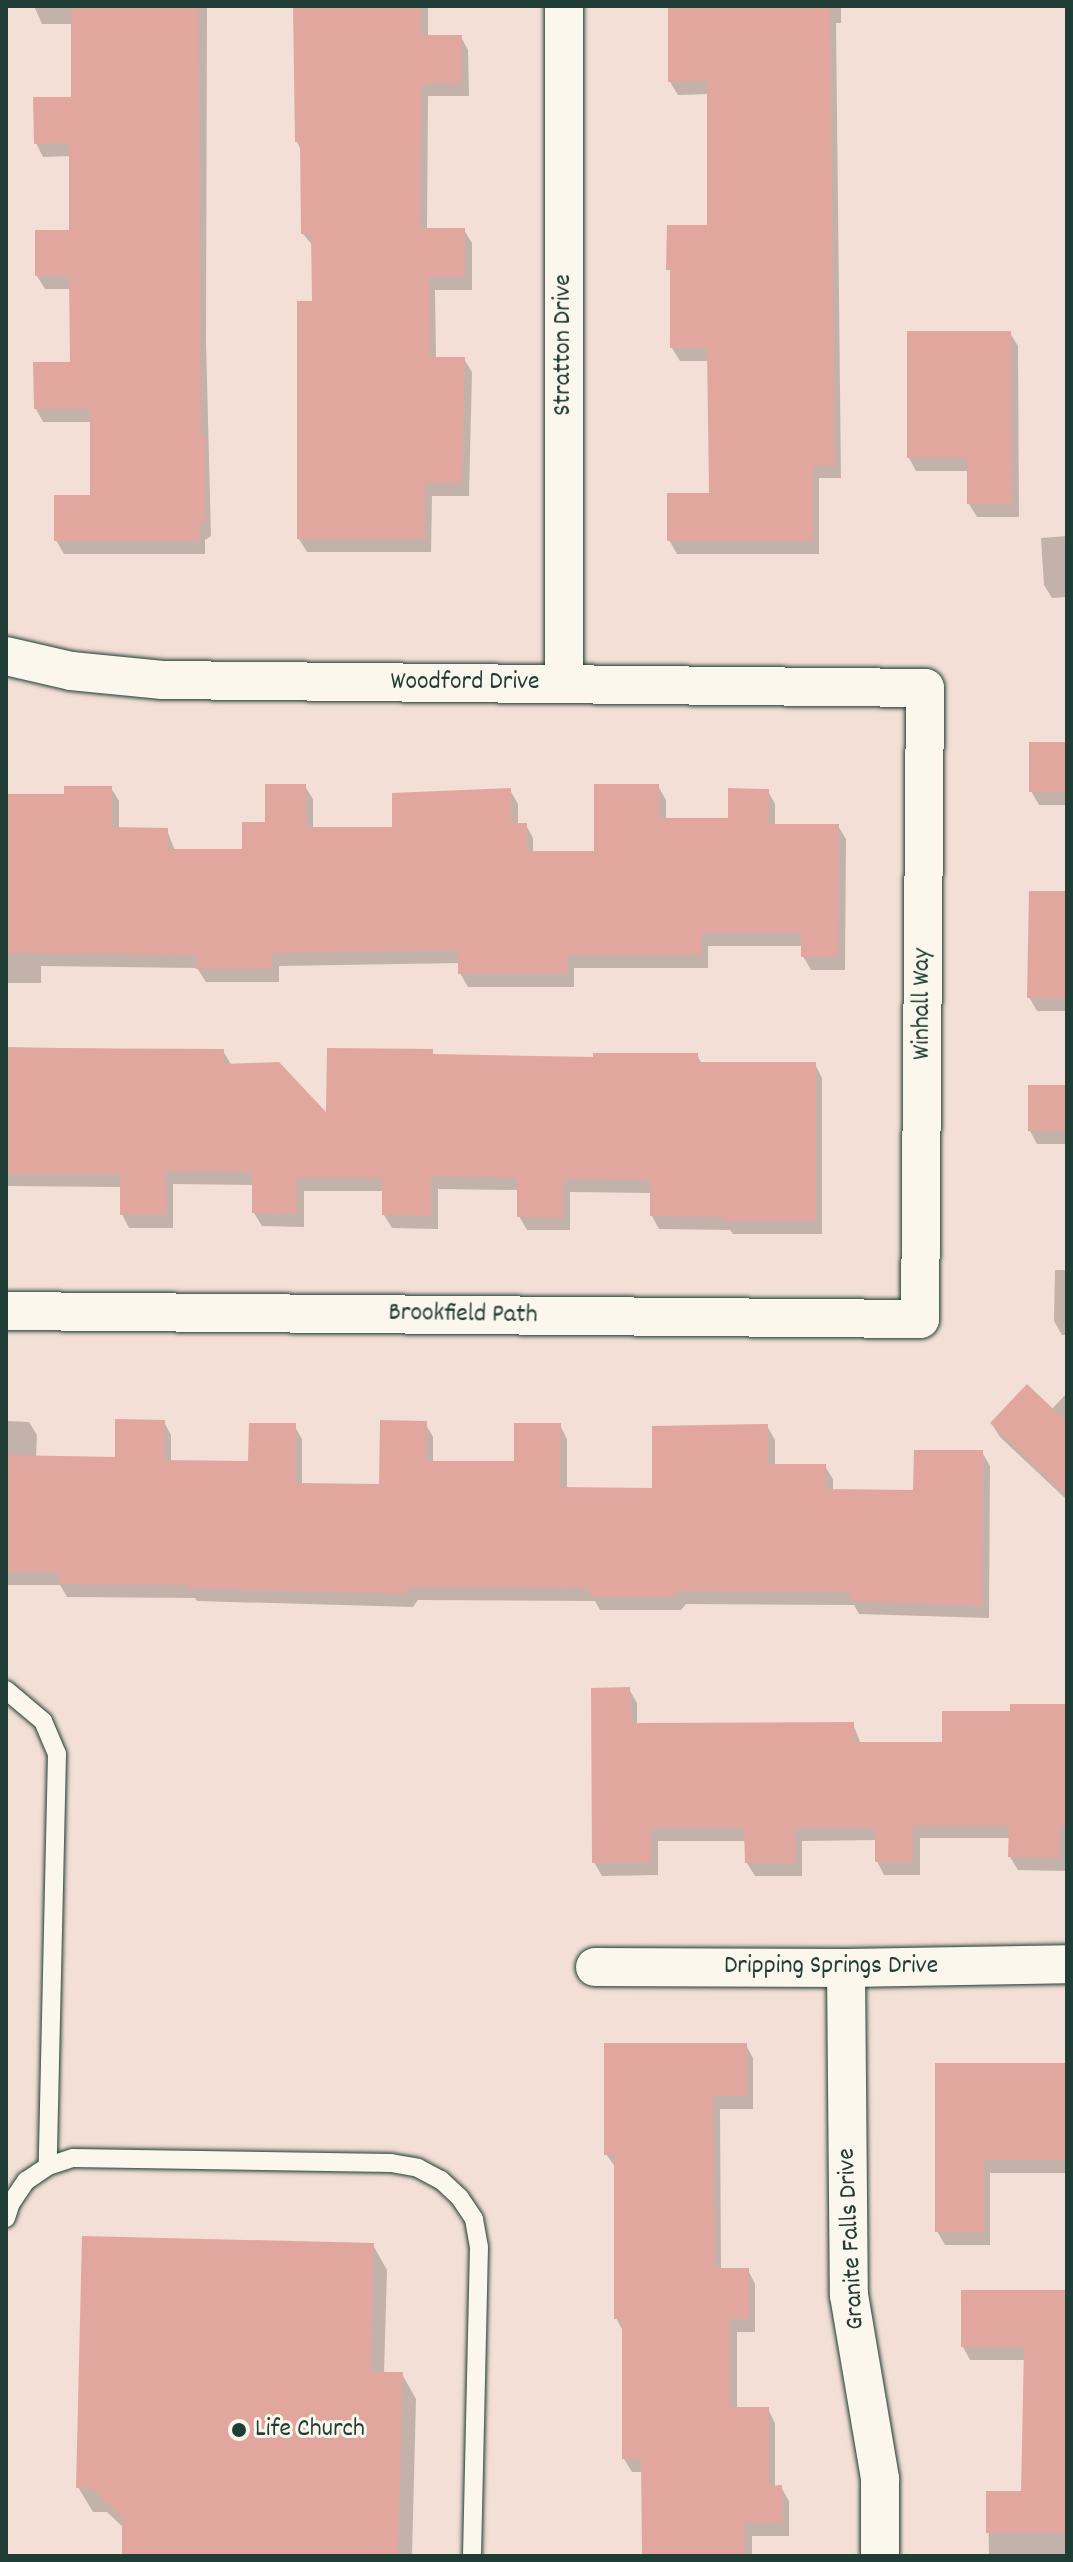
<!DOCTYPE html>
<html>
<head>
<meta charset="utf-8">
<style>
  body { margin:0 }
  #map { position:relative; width:1073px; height:2562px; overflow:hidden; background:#f3dfd5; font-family:Dekko,sans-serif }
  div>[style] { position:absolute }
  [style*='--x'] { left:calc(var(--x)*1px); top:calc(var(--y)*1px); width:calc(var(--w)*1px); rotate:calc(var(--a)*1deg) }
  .shadow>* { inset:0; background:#0003 }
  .building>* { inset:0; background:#e1a79e }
  .roads { filter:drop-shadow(0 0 2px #1f3d34) drop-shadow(0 0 2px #1f3d34) }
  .service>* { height:18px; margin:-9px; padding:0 9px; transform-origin:9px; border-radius:9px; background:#fbf7ec }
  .minor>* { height:38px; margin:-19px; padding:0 19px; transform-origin:19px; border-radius:19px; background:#fbf7ec }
  .dots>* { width:22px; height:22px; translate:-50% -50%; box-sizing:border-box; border:4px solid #fbf7ec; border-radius:50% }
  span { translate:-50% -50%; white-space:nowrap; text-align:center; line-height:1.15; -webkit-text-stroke:6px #fbf7ec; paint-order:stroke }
  .street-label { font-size:26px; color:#1f3d34 }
  .poi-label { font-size:26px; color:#1f3d34 }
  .left { translate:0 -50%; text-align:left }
  .frame { position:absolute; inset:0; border:8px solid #1f3d34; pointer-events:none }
</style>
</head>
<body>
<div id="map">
  <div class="shadow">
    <div style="clip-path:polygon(34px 6px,207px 6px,206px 342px,211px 536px,205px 540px,205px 554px,64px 554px,56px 540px,92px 497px,92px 422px,43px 422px,36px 409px,72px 364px,71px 289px,45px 289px,37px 276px,71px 232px,71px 156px,43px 157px,36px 143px,73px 99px,73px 24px,42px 24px)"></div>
    <div style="clip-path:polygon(295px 6px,428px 6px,428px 37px,461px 37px,468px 50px,469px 96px,428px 96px,427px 230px,464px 230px,472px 243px,472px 290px,435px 290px,436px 359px,464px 359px,472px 372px,469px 496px,432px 496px,431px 552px,307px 552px,299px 539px,314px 303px,314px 247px,303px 234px,302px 152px,297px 142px)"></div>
    <div style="clip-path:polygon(667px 6px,841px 6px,841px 23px,836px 23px,841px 478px,819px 478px,819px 554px,677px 554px,669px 540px,711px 495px,710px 361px,680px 361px,672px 348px,669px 227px,709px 227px,709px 94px,678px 95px,670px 82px,670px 13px)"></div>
    <div style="clip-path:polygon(1010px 333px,1018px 346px,1019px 517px,977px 517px,969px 504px,969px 471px,916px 471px,909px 458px)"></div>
    <div style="clip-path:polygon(1067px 536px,1067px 597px,1052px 598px,1044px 585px,1041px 538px)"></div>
    <div style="clip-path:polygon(1067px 744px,1067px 805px,1039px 805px,1031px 791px)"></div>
    <div style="clip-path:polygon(305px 786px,313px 799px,313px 829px,394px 829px,510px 790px,518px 804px,518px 825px,526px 825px,533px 838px,533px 853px,596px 853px,658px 786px,666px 800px,666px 820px,730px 820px,768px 791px,775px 804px,775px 826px,838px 826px,846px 839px,845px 970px,811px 970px,803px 956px,803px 946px,708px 946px,708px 968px,574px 968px,574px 987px,468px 987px,460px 973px,460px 963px,279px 966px,279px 982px,206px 982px,197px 968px,41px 966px,41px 983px,6px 983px,6px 796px,66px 796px,111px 788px,119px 801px,119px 830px,167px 830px,175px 851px,244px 851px)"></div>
    <div style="clip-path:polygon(1067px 893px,1067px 1011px,1037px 1011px,1029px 997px)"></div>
    <div style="clip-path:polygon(6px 1047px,223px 1051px,232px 1066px,328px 1117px,432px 1051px,435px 1057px,595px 1059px,697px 1055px,702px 1064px,815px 1064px,822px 1078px,822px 1234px,733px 1234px,730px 1230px,659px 1229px,652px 1216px,652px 1193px,570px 1192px,570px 1230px,527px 1230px,519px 1216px,519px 1190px,438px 1189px,438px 1229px,392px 1228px,384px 1215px,384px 1191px,304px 1191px,304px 1227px,262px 1226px,254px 1213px,254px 1185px,173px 1184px,173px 1228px,129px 1228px,122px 1214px,122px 1187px,6px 1186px)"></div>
    <div style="clip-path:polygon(1067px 1087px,1067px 1189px,1067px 1144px,1037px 1144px,1030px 1131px)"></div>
    <div style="clip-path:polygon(1055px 1270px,1067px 1270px,1067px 1335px,1062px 1335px,1054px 1321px)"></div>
    <div style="clip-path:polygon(1067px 1393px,1067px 1500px,1000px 1437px,992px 1424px,1051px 1410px)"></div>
    <div style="clip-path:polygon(6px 1421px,29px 1422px,37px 1435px,36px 1458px,117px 1459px,164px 1422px,171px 1435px,171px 1462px,250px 1463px,294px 1425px,302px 1439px,302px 1485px,381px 1486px,425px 1423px,433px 1437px,433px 1463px,516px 1463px,560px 1425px,567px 1439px,567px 1489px,654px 1490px,767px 1426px,775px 1440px,775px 1466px,825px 1466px,833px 1479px,833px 1491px,915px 1492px,982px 1452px,990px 1466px,989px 1618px,859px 1614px,854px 1605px,686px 1604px,681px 1610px,600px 1610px,595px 1601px,418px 1600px,413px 1607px,197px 1601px,195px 1598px,67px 1597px,60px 1585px,6px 1585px)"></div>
    <div style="clip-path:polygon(629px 1689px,637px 1703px,637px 1725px,853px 1724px,861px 1744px,944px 1744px,1012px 1713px,1067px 1706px,1066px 1871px,1018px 1870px,1010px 1857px,1010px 1838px,920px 1838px,920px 1875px,884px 1875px,877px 1861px,877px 1840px,802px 1841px,802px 1876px,755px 1876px,747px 1863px,747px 1841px,658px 1841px,658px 1875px,602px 1876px,594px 1862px)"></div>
    <div style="clip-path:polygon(746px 2045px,753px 2058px,753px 2109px,720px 2109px,721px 2270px,748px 2270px,755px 2284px,755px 2332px,737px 2332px,737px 2409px,768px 2409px,775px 2423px,775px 2487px,781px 2487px,789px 2501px,789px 2536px,752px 2536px,752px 2556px,644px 2556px,643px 2472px,632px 2472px,624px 2459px,624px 2333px,616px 2318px,616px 2168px,606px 2154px)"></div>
    <div style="clip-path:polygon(1067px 2063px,1067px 2212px,1067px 2173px,990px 2173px,990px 2245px,945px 2245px,937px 2231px,937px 2065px)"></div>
    <div style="clip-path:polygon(373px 2245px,387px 2270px,384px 2374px,402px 2374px,416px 2399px,412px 2556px,123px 2556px,124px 2528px,107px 2512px,93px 2512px,78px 2487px)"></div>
    <div style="clip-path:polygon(1067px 2292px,1067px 2556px,989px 2556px,988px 2493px,1023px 2493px,1026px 2360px,970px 2360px,963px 2347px)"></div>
  </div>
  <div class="building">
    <div style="clip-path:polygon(71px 6px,198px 6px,201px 435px,205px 435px,205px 522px,199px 526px,199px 541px,54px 541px,54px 495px,90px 495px,90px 409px,34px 409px,33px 362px,70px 362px,69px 276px,35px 276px,35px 230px,69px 230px,69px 143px,34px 144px,33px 97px,71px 97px)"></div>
    <div style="clip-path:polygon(293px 6px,421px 6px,421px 35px,462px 35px,462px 83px,422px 84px,420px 228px,465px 228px,465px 277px,429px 277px,430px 357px,465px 357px,462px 483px,425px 483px,425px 539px,297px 539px,297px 301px,312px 301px,311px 234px,301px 234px,300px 142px,295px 142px)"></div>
    <div style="clip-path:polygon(668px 6px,830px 6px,835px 466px,813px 466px,813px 541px,667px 541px,667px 493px,709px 493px,707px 348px,670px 348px,670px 270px,666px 270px,667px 225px,707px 225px,707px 81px,668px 82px)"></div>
    <div style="clip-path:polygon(907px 331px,1011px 331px,1012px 504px,967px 504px,967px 458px,907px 458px)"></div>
    <div style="clip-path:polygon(1029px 742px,1067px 742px,1067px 792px,1029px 792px)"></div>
    <div style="clip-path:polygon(265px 784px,306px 784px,306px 827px,392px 827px,392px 793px,511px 788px,511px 823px,527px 823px,527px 851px,594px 851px,594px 784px,659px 784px,659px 818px,728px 818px,728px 788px,769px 789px,769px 824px,839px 824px,838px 957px,801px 957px,801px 933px,702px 933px,702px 955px,567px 955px,567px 974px,458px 974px,458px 950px,272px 953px,272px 969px,196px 969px,196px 955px,6px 953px,6px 794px,64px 794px,64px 786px,112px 786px,112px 827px,168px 828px,168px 849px,242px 849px,242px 822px,265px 822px)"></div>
    <div style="clip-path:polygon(1029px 891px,1067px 891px,1067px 998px,1027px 998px)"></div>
    <div style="clip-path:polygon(6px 1048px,224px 1049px,224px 1064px,279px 1062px,326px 1112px,327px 1048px,433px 1049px,433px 1054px,593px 1057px,593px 1053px,698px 1053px,698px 1062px,816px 1062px,816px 1221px,723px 1221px,723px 1217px,650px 1216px,650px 1180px,564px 1179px,563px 1218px,517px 1217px,517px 1178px,431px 1176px,431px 1216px,382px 1215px,382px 1178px,297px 1178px,297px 1214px,252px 1213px,252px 1172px,166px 1171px,166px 1215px,120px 1215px,120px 1174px,6px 1174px)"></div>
    <div style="clip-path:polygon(1028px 1085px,1067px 1085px,1067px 1131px,1028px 1131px)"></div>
    <div style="clip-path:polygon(1027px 1384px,1067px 1422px,1067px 1496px,990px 1423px)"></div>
    <div style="clip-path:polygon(115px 1419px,165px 1420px,164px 1460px,248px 1461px,249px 1423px,296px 1423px,295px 1483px,379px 1484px,380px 1420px,427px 1421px,426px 1461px,514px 1461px,514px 1423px,561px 1423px,560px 1487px,652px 1488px,652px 1426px,768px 1424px,768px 1464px,826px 1464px,826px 1489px,913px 1490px,914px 1450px,983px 1450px,982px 1606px,850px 1601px,850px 1592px,678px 1591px,673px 1597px,590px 1597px,590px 1588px,410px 1587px,405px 1594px,187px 1588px,187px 1585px,58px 1584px,58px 1572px,6px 1572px,6px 1455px,115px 1457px)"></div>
    <div style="clip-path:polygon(630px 1687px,631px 1723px,854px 1722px,854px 1742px,942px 1742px,942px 1711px,1010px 1711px,1010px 1704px,1067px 1704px,1067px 1826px,1060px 1826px,1059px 1858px,1008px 1857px,1009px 1826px,913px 1826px,913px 1862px,875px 1862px,875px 1828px,795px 1828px,796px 1863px,745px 1863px,744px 1828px,651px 1828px,651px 1862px,592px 1863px,591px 1688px)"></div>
    <div style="clip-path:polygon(604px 2043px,747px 2043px,747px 2096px,713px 2096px,715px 2268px,749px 2268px,749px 2319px,730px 2319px,730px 2407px,769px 2407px,769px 2486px,782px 2485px,783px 2523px,745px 2523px,745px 2556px,642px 2556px,641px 2459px,622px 2459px,622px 2319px,614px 2319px,614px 2155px,604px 2155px)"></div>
    <div style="clip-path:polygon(935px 2063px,1067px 2063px,1067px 2160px,984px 2160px,984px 2232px,935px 2232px)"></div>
    <div style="clip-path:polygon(82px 2236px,374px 2243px,371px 2372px,403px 2372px,398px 2556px,122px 2556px,122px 2517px,91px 2488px,76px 2488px)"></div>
    <div style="clip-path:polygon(961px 2290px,1067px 2290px,1067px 2533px,986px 2533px,986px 2491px,1021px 2491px,1024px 2347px,961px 2347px)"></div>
  </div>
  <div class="roads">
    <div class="service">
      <div style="--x:6;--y:1690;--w:48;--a:40"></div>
      <div style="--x:43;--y:1721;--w:36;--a:67"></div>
      <div style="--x:57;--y:1754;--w:412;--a:91.3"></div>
      <div style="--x:6;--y:2218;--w:16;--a:-72"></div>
      <div style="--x:11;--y:2203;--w:27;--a:-56"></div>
      <div style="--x:26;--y:2181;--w:27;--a:-34"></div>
      <div style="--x:48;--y:2166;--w:26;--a:-18"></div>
      <div style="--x:73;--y:2158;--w:318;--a:0.9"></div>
      <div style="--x:391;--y:2163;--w:27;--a:10"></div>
      <div style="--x:418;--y:2168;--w:26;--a:28"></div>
      <div style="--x:441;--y:2180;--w:26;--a:43"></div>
      <div style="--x:460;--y:2198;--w:25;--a:56"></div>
      <div style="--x:474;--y:2219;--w:28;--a:80"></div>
      <div style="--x:479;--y:2247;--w:309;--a:91.3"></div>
    </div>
    <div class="minor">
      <div style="--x:564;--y:6;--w:677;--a:90"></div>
      <div style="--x:6;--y:656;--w:67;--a:13"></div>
      <div style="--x:71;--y:671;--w:92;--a:5.6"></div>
      <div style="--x:163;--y:680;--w:762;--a:0.6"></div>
      <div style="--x:925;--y:688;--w:631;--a:90.45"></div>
      <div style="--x:920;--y:1319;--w:914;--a:-179.5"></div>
      <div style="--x:595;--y:1967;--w:251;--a:0.2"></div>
      <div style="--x:846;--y:1968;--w:221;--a:-1"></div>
      <div style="--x:846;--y:1968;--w:327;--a:89.5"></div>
      <div style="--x:849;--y:2295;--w:187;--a:80.4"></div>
      <div style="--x:880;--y:2479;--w:77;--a:90"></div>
    </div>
  </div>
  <div class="dots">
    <div style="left:239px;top:2430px;background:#1f3d34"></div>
  </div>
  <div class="street-label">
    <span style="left:564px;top:345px;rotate:-90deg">Stratton Drive</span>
    <span style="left:465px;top:683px">Woodford Drive</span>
    <span style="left:923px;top:1004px;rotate:-90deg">Winhall Way</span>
    <span style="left:463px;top:1315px;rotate:1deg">Brookfield Path</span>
    <span style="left:831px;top:1967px">Dripping Springs Drive</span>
    <span style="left:852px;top:2239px;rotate:-93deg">Granite Falls Drive</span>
  </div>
  <div class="poi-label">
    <span class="left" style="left:255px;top:2430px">Life Church</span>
  </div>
  <div class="frame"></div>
</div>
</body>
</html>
